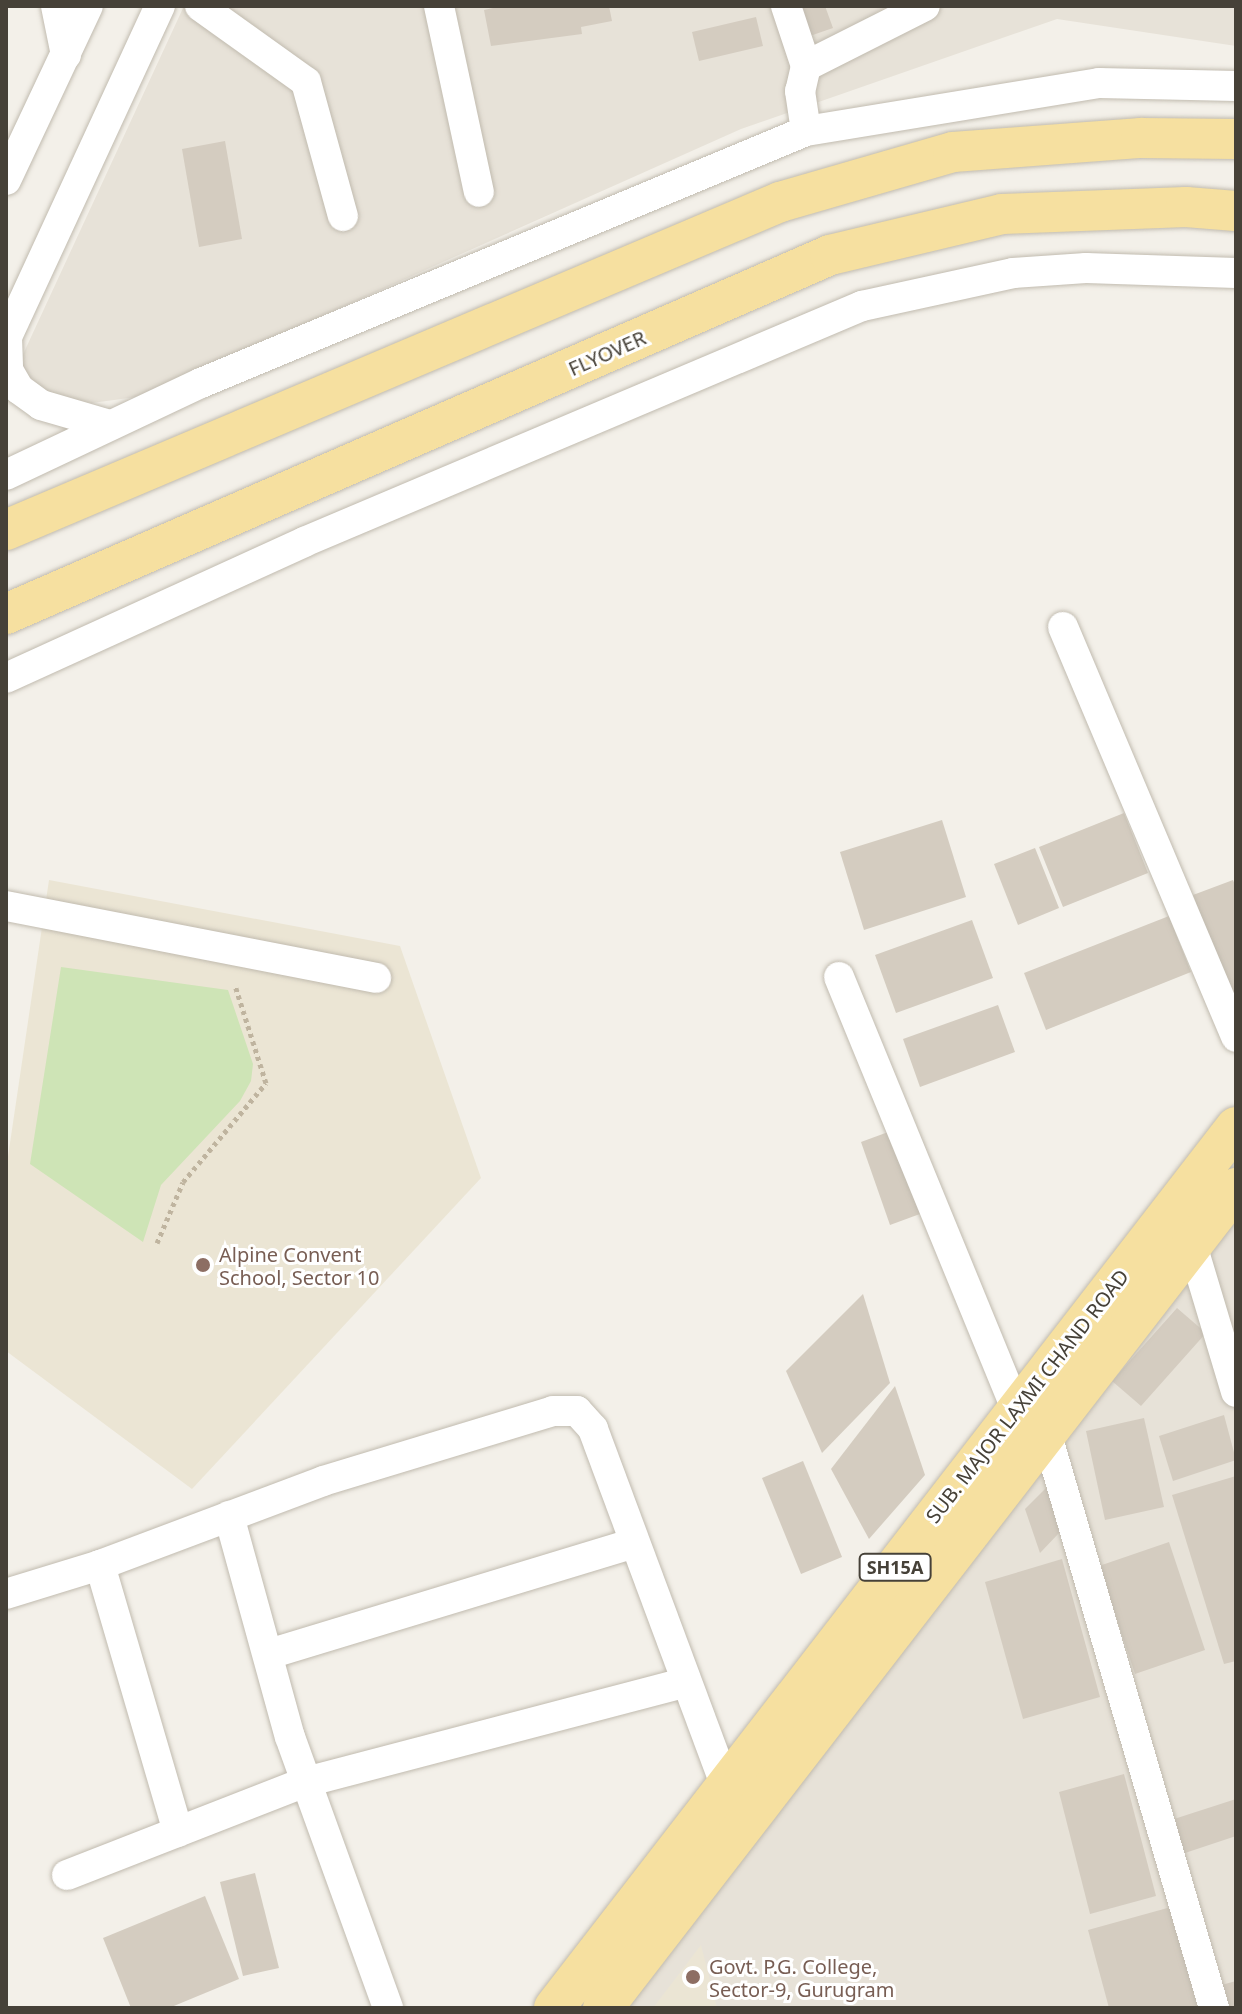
<!DOCTYPE html>
<html>
<head>
<meta charset="utf-8">
<style>
  body { margin:0 }
  #map { position:relative; width:1242px; height:2014px; overflow:hidden; background:#f3f0e9; font-family:"Noto Sans",sans-serif }
  div>[style] { position:absolute }
  [style*='--x'] { left:calc(var(--x)*1px); top:calc(var(--y)*1px); width:calc(var(--w)*1px); rotate:calc(var(--a)*1deg) }
  .residential>* { inset:0; background:#e7e2d8 }
  .education>* { inset:0; background:#ebe5d4 }
  .green>* { inset:0; background:#cee4b6 }
  .building>* { inset:0; background:#d4ccc0 }
  .path>* { height:5px; margin-top:-2.5px; transform-origin:0; background:repeating-linear-gradient(90deg,#bfb49f 0 4px,transparent 0 8px) }
  .roads { filter:drop-shadow(0 0 2px #c1bbaf) drop-shadow(0 0 2px #c1bbaf) }
  .minor>* { height:30px; margin:-15px; padding:0 15px; transform-origin:15px; border-radius:15px; background:#fff }
  .major>* { height:40px; margin:-20px; padding:0 20px; transform-origin:20px; border-radius:20px; background:#f6e0a0 }
  .dots>* { width:22px; height:22px; translate:-50% -50%; box-sizing:border-box; border:4px solid #fff; border-radius:50% }
  span { translate:-50% -50%; white-space:nowrap; text-align:center; line-height:1.15; -webkit-text-stroke:6px #fff; paint-order:stroke }
  .shield-label span { padding:2px 6px; background:#fff; border:2px solid; border-radius:6px; -webkit-text-stroke-width:0 }
  .shield-label { font-size:18px; color:#464138; font-weight:700 }
  .street-label { font-size:20px; color:#464138 }
  .education-label { font-size:20px; color:#785e54 }
  .left { translate:0 -50%; text-align:left }
  .frame { position:absolute; inset:0; border:8px solid #464138; pointer-events:none }
</style>
</head>
<body>
<div id="map">
  <div class="residential">
    <div style="clip-path:polygon(184px 6px,1236px 6px,1236px 46px,1057px 19px,741px 129px,143px 396px,92px 403px,47px 396px,24px 379px,20px 361px)"></div>
    <div style="clip-path:polygon(1236px 1167px,1236px 2008px,569px 2008px)"></div>
  </div>
  <div class="education">
    <div style="clip-path:polygon(49px 880px,400px 946px,481px 1178px,192px 1489px,6px 1351px,6px 1170px)"></div>
    <div style="clip-path:polygon(701px 1945px,717px 2008px,653px 2008px)"></div>
  </div>
  <div class="green">
    <div style="clip-path:polygon(61px 967px,228px 990px,253px 1064px,251px 1081px,240px 1101px,161px 1185px,143px 1242px,30px 1164px)"></div>
  </div>
  <div class="building">
    <div style="clip-path:polygon(502px 6px,609px 6px,612px 21px,581px 27px,582px 34px,491px 46px,484px 10px)"></div>
    <div style="clip-path:polygon(792px 6px,825px 6px,833px 28px,804px 38px)"></div>
    <div style="clip-path:polygon(756px 17px,763px 46px,699px 61px,692px 32px)"></div>
    <div style="clip-path:polygon(225px 141px,242px 239px,199px 247px,182px 149px)"></div>
    <div style="clip-path:polygon(1124px 813px,1148px 873px,1063px 907px,1039px 847px)"></div>
    <div style="clip-path:polygon(942px 820px,966px 897px,864px 930px,840px 852px)"></div>
    <div style="clip-path:polygon(1035px 848px,1059px 908px,1018px 925px,994px 864px)"></div>
    <div style="clip-path:polygon(1233px 880px,1236px 887px,1236px 1011px,1193px 895px)"></div>
    <div style="clip-path:polygon(1169px 916px,1191px 972px,1046px 1030px,1024px 973px)"></div>
    <div style="clip-path:polygon(972px 920px,993px 978px,896px 1013px,875px 955px)"></div>
    <div style="clip-path:polygon(998px 1005px,1015px 1052px,920px 1087px,903px 1039px)"></div>
    <div style="clip-path:polygon(899px 1128px,928px 1211px,890px 1225px,861px 1142px)"></div>
    <div style="clip-path:polygon(863px 1294px,890px 1383px,822px 1453px,786px 1371px)"></div>
    <div style="clip-path:polygon(1177px 1308px,1206px 1333px,1141px 1406px,1112px 1381px)"></div>
    <div style="clip-path:polygon(895px 1386px,925px 1475px,869px 1539px,831px 1469px)"></div>
    <div style="clip-path:polygon(1224px 1415px,1236px 1460px,1173px 1481px,1159px 1436px)"></div>
    <div style="clip-path:polygon(1144px 1418px,1164px 1507px,1105px 1520px,1086px 1431px)"></div>
    <div style="clip-path:polygon(803px 1461px,842px 1557px,801px 1574px,762px 1478px)"></div>
    <div style="clip-path:polygon(1236px 1476px,1236px 1661px,1224px 1664px,1172px 1495px)"></div>
    <div style="clip-path:polygon(1047px 1487px,1060px 1532px,1040px 1553px,1025px 1509px)"></div>
    <div style="clip-path:polygon(1169px 1542px,1205px 1650px,1135px 1674px,1099px 1566px)"></div>
    <div style="clip-path:polygon(1062px 1559px,1100px 1697px,1023px 1719px,985px 1582px)"></div>
    <div style="clip-path:polygon(1124px 1774px,1156px 1896px,1090px 1914px,1059px 1792px)"></div>
    <div style="clip-path:polygon(1236px 1799px,1236px 1836px,1182px 1854px,1171px 1820px)"></div>
    <div style="clip-path:polygon(255px 1873px,279px 1968px,243px 1976px,220px 1882px)"></div>
    <div style="clip-path:polygon(205px 1896px,239px 1979px,169px 2008px,131px 2008px,103px 1938px)"></div>
    <div style="clip-path:polygon(1171px 1907px,1198px 2008px,1109px 2008px,1088px 1930px)"></div>
    <div style="clip-path:polygon(1236px 1981px,1236px 2008px,1224px 2008px,1218px 1986px)"></div>
  </div>
  <div class="path">
    <div style="--x:157;--y:1243;--w:66;--a:-66.9"></div>
    <div style="--x:183;--y:1182;--w:129;--a:-50"></div>
    <div style="--x:266;--y:1083;--w:103;--a:-107.6"></div>
  </div>
  <div class="roads">
    <div class="minor">
      <div style="--x:56;--y:6;--w:50;--a:78.5"></div>
      <div style="--x:200;--y:6;--w:130;--a:35.6"></div>
      <div style="--x:306;--y:82;--w:139;--a:74.6"></div>
      <div style="--x:439;--y:6;--w:190;--a:77.9"></div>
      <div style="--x:786;--y:6;--w:63;--a:71.6"></div>
      <div style="--x:806;--y:66;--w:26;--a:103"></div>
      <div style="--x:800;--y:91;--w:40;--a:81.5"></div>
      <div style="--x:806;--y:66;--w:133;--a:-26.8"></div>
      <div style="--x:6;--y:180;--w:192;--a:-64.8"></div>
      <div style="--x:7;--y:337;--w:33;--a:88"></div>
      <div style="--x:8;--y:370;--w:22;--a:60"></div>
      <div style="--x:19;--y:389;--w:27;--a:36"></div>
      <div style="--x:41;--y:405;--w:72;--a:16.2"></div>
      <div style="--x:6;--y:339;--w:367;--a:-65.2"></div>
      <div style="--x:6;--y:475;--w:216;--a:-25.3"></div>
      <div style="--x:201;--y:383;--w:655;--a:-22.61"></div>
      <div style="--x:806;--y:131;--w:297;--a:-9.3"></div>
      <div style="--x:1099;--y:83;--w:137;--a:1.3"></div>
      <div style="--x:1063;--y:627;--w:445;--a:67.1"></div>
      <div style="--x:6;--y:678;--w:328;--a:-24.5"></div>
      <div style="--x:304;--y:542;--w:606;--a:-22.93"></div>
      <div style="--x:862;--y:306;--w:155;--a:-12.3"></div>
      <div style="--x:1013;--y:273;--w:73;--a:-3.9"></div>
      <div style="--x:1086;--y:268;--w:150;--a:1.9"></div>
      <div style="--x:6;--y:906;--w:377;--a:11"></div>
      <div style="--x:839;--y:977;--w:468;--a:67.7"></div>
      <div style="--x:1178;--y:1235;--w:26;--a:50"></div>
      <div style="--x:1195;--y:1255;--w:143;--a:73.3"></div>
      <div style="--x:1046;--y:1432;--w:600;--a:73.74"></div>
      <div style="--x:229;--y:1516;--w:229;--a:74.6"></div>
      <div style="--x:290;--y:1737;--w:288;--a:70.1"></div>
      <div style="--x:100;--y:1565;--w:278;--a:73.7"></div>
      <div style="--x:6;--y:1594;--w:98;--a:-17.1"></div>
      <div style="--x:100;--y:1565;--w:238;--a:-20.6"></div>
      <div style="--x:323;--y:1481;--w:240;--a:-16.9"></div>
      <div style="--x:553;--y:1411;--w:24;--a:0"></div>
      <div style="--x:577;--y:1411;--w:24;--a:48"></div>
      <div style="--x:593;--y:1429;--w:381;--a:69.6"></div>
      <div style="--x:269;--y:1654;--w:382;--a:-16.9"></div>
      <div style="--x:67;--y:1875;--w:256;--a:-21.3"></div>
      <div style="--x:306;--y:1782;--w:393;--a:-14.7"></div>
    </div>
    <div class="major">
      <div style="--x:6;--y:530;--w:841;--a:-22.97"></div>
      <div style="--x:780;--y:202;--w:180;--a:-16.1"></div>
      <div style="--x:953;--y:152;--w:189;--a:-4.3"></div>
      <div style="--x:1141;--y:138;--w:95;--a:0.6"></div>
      <div style="--x:6;--y:614;--w:899;--a:-23.54"></div>
      <div style="--x:830;--y:255;--w:177;--a:-13.4"></div>
      <div style="--x:1002;--y:214;--w:184;--a:-2.2"></div>
      <div style="--x:1186;--y:207;--w:50;--a:4.6"></div>
      <div style="--x:554;--y:2008;--w:1114;--a:-52.26"></div>
      <div style="--x:603;--y:2008;--w:1036;--a:-52.33"></div>
    </div>
  </div>
  <div class="dots">
    <div style="left:203px;top:1265px;background:#8d6e63"></div>
    <div style="left:693px;top:1977px;background:#8d6e63"></div>
  </div>
  <div class="shield-label">
    <span style="left:895px;top:1567px">SH15A</span>
  </div>
  <div class="street-label">
    <span style="left:607px;top:353px;rotate:-24deg">FLYOVER</span>
    <span style="left:1027px;top:1396px;rotate:-52deg">SUB. MAJOR LAXMI CHAND ROAD</span>
  </div>
  <div class="education-label">
    <span class="left" style="left:219px;top:1266px">Alpine Convent<br>School, Sector 10</span>
    <span class="left" style="left:709px;top:1978px">Govt. P.G. College,<br>Sector-9, Gurugram</span>
  </div>
  <div class="frame"></div>
</div>
</body>
</html>
